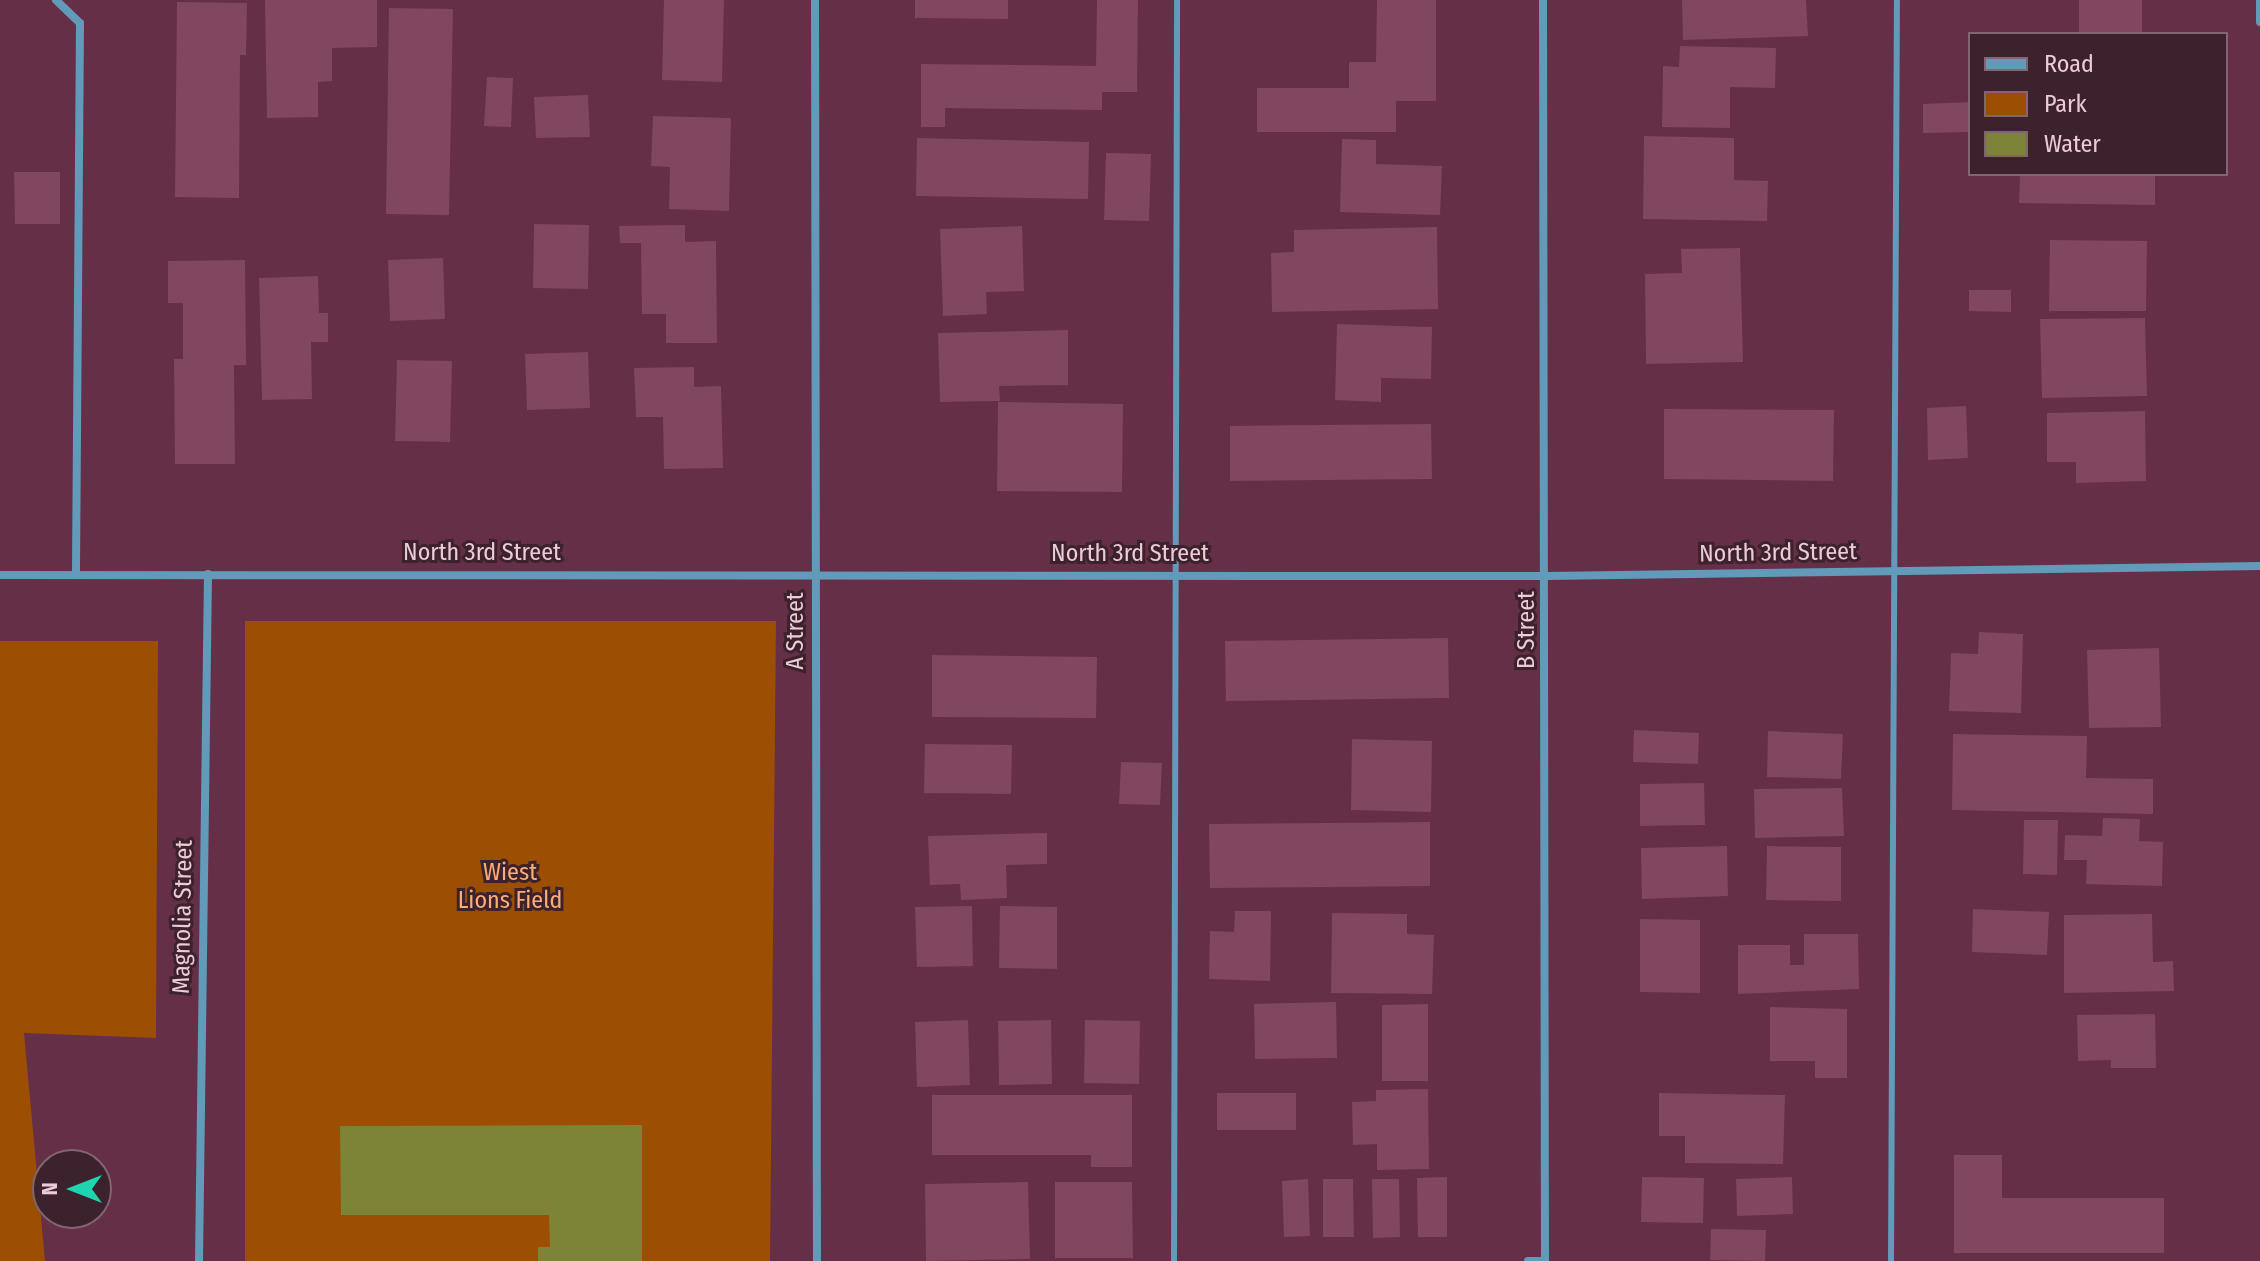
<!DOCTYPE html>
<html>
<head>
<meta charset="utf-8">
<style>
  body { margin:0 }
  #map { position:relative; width:2260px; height:1261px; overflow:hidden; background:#652f47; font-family:"Fira Sans Condensed",sans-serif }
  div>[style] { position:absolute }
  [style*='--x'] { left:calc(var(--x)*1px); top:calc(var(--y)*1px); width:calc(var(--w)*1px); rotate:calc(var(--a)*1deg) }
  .green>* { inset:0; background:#9c4e02 }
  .water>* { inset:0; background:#7d8437 }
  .building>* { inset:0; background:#80475f }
  .service>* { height:6px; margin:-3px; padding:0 3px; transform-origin:3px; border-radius:3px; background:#629aba }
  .minor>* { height:8px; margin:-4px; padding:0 4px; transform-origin:4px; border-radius:4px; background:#629aba }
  span { translate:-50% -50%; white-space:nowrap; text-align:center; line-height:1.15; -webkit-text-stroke:6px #3b222c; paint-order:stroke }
  .street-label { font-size:24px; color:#eccad7 }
  .park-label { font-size:24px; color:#feac76 }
  .legend { position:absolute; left:1968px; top:32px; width:260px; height:144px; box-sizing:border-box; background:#3b222c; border:2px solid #826570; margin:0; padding:10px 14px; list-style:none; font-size:24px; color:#eccad7 }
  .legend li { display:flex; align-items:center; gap:16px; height:40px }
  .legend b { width:40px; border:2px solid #826570 }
  .north { position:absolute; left:32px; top:1149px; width:80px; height:80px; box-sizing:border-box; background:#3b222c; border:2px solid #826570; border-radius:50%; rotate:270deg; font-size:22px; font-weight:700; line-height:32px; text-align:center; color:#eccad7 }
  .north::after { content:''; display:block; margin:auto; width:28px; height:36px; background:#1fd5b0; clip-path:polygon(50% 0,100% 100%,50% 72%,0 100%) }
</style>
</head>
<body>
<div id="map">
  <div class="green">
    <div style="clip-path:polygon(245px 621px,776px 621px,770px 1261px,245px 1261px)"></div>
    <div style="clip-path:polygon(0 641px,158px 641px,156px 1038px,24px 1033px,45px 1261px,0 1261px)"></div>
  </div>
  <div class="water">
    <div style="clip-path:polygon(642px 1125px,642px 1261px,538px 1261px,538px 1247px,550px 1247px,549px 1215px,341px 1215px,340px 1126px)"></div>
  </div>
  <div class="building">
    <div style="clip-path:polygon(265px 0,377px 0,377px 47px,332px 48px,332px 81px,318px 82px,318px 117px,267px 118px)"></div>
    <div style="clip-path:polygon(664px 0,724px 0,722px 82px,662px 80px)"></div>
    <div style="clip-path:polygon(915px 0,1008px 0,1008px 19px,915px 18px)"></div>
    <div style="clip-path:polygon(1097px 0,1138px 0,1137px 92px,1102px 92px,1102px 110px,945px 108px,945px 127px,921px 127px,921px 64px,1096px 66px)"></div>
    <div style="clip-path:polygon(1377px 0,1436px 0,1436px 101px,1396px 101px,1396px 132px,1257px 132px,1257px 88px,1349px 88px,1349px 62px,1376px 62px)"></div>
    <div style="clip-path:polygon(1682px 0,1806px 0,1808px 36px,1683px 40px)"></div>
    <div style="clip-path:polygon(2079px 0,2142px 0,2142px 34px,2079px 34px)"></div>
    <div style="clip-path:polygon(177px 2px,247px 3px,246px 55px,240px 55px,239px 198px,175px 197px)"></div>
    <div style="clip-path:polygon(389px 8px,453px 9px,449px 215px,386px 214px)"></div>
    <div style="clip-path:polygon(1680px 46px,1776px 48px,1775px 88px,1730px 87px,1730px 128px,1662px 127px,1663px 66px,1679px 67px)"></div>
    <div style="clip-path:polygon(487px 77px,513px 78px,511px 127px,484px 126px)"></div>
    <div style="clip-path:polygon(588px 95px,590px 137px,536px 138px,534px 97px)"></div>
    <div style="clip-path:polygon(1970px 102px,1970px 132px,1923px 133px,1923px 104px)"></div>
    <div style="clip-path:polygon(653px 116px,731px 118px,729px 211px,669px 209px,670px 167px,651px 166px)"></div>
    <div style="clip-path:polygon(1644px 136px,1734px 138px,1734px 180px,1768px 181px,1767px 221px,1643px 219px)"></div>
    <div style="clip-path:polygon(917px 138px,1089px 142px,1088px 199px,916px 196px)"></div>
    <div style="clip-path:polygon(1342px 139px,1376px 140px,1376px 164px,1442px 166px,1440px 215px,1340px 212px)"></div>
    <div style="clip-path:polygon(1106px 153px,1151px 154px,1149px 221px,1104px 220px)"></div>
    <div style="clip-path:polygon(14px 172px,60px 172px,60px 224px,15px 224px)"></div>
    <div style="clip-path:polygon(2020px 174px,2155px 174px,2155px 205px,2019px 203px)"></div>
    <div style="clip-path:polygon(534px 224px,589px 225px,588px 289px,533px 288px)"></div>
    <div style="clip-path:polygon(685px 225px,685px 242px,716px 241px,717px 343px,666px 343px,666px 314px,642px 314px,641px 243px,620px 243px,619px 226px)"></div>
    <div style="clip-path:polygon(1022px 226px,1024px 291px,986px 292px,987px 314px,943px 316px,940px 229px)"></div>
    <div style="clip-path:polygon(1437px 227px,1438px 309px,1272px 312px,1271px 253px,1294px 252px,1294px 230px)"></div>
    <div style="clip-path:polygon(2050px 240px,2147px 241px,2146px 311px,2049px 311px)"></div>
    <div style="clip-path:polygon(1740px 248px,1743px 362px,1646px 364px,1645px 274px,1682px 273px,1681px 249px)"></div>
    <div style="clip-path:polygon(443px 258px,445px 319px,390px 321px,388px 260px)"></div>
    <div style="clip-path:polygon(245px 260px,246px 365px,234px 365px,235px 464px,175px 464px,174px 359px,183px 359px,183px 303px,168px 303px,168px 261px)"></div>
    <div style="clip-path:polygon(318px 276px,319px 313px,328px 313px,328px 342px,311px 342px,312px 399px,262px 400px,259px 278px)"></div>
    <div style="clip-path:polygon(1969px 290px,2011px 290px,2011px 312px,1969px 311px)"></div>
    <div style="clip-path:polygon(2145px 318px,2147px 396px,2042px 398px,2040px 319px)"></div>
    <div style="clip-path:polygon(1337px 324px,1432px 327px,1431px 379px,1381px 378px,1381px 402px,1335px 400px)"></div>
    <div style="clip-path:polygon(1068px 330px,1068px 385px,999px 386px,1000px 401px,940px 402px,938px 333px)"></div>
    <div style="clip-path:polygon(588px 352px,590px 408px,527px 410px,525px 354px)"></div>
    <div style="clip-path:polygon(397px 360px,452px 361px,450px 442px,395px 441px)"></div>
    <div style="clip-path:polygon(694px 367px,694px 387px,721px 386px,723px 468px,664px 469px,663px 417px,636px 417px,634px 368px)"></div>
    <div style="clip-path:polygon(998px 402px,1123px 404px,1122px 492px,997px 491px)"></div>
    <div style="clip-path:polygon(1966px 406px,1968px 458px,1928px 460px,1927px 408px)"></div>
    <div style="clip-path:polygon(1664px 409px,1834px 410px,1833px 481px,1664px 479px)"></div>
    <div style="clip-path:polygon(2145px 411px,2146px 481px,2076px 483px,2076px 462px,2047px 462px,2047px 413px)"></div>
    <div style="clip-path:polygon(1431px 424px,1432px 479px,1230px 481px,1230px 426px)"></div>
    <div style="clip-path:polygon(1979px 632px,2023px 634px,2021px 713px,1949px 711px,1951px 653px,1978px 654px)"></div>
    <div style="clip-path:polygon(1448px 638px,1449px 698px,1226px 701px,1225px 641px)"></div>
    <div style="clip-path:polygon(2159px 648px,2161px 727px,2089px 728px,2087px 650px)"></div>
    <div style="clip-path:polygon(932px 655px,1097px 657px,1096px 718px,932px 717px)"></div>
    <div style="clip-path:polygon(1634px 730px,1699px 733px,1698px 764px,1633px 762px)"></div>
    <div style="clip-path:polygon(1768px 731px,1843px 734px,1841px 779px,1767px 777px)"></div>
    <div style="clip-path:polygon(1953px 734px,2087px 736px,2086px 778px,2153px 779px,2153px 814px,1952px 810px)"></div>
    <div style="clip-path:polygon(1352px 739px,1432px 741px,1431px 812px,1351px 810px)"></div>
    <div style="clip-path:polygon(925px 744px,1012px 745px,1011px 794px,924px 793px)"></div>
    <div style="clip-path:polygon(1121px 762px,1162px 763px,1160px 805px,1119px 804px)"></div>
    <div style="clip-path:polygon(1704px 783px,1705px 825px,1640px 826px,1640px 784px)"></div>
    <div style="clip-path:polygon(1842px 788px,1844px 836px,1755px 838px,1754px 789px)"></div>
    <div style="clip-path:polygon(2103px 818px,2140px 819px,2139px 841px,2163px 842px,2162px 886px,2086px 884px,2087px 860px,2064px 860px,2065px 835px,2102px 836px)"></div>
    <div style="clip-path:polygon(2024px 820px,2058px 820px,2057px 875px,2023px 874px)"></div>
    <div style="clip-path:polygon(1430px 822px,1430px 886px,1210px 888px,1209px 824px)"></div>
    <div style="clip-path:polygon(1047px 833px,1047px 864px,1006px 865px,1007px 898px,961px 900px,960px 884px,930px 885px,928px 836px)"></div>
    <div style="clip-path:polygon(1727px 846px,1728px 896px,1642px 899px,1641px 848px)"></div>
    <div style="clip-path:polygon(1767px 846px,1841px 847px,1841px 901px,1766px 900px)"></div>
    <div style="clip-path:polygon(972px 906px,973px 966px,917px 967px,915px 907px)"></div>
    <div style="clip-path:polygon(1000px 906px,1057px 907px,1057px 969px,999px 968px)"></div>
    <div style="clip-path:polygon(1973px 909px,2049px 912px,2047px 955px,1972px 952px)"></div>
    <div style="clip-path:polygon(1235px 911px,1271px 911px,1270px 981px,1209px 979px,1210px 931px,1234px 932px)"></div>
    <div style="clip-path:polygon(1332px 913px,1407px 914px,1407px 934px,1434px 935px,1432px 994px,1331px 993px)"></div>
    <div style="clip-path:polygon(2152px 914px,2153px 962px,2173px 961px,2174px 991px,2064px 993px,2064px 915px)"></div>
    <div style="clip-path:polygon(1640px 919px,1700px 920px,1700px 993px,1640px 992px)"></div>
    <div style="clip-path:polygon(1804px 934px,1858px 934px,1859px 989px,1738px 994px,1738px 945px,1790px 945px,1790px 965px,1804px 965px)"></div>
    <div style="clip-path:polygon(1336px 1002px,1337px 1058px,1255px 1059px,1254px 1004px)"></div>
    <div style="clip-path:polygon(1428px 1004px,1428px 1081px,1382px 1081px,1382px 1005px)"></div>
    <div style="clip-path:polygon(1770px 1007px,1847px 1009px,1847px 1078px,1815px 1078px,1815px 1061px,1770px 1061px)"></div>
    <div style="clip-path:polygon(2155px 1014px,2156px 1068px,2111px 1068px,2111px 1060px,2078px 1061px,2077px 1015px)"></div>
    <div style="clip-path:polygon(968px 1020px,970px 1085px,917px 1087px,915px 1022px)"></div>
    <div style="clip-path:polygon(1051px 1020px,1052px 1084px,999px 1085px,998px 1021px)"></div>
    <div style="clip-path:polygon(1085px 1020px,1140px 1021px,1139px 1084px,1084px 1083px)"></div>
    <div style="clip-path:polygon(1428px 1089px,1429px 1169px,1377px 1170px,1377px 1144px,1353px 1145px,1352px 1102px,1376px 1101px,1376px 1090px)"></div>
    <div style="clip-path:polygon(1217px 1093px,1296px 1093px,1296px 1130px,1217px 1130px)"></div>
    <div style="clip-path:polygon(1659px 1093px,1785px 1095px,1783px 1164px,1685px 1163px,1685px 1136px,1659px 1136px)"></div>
    <div style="clip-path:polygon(932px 1095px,1132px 1095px,1132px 1167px,1091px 1167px,1091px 1155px,932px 1155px)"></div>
    <div style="clip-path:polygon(1954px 1155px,2002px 1155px,2002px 1198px,2164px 1198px,2164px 1253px,1954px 1253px)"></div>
    <div style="clip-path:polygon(1447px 1177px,1447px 1237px,1418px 1237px,1417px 1178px)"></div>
    <div style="clip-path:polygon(1642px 1177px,1704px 1178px,1703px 1223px,1641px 1222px)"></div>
    <div style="clip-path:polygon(1792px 1177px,1793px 1214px,1737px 1216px,1736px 1179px)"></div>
    <div style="clip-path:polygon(1308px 1179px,1310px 1236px,1284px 1237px,1282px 1181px)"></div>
    <div style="clip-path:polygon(1323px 1179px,1353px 1179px,1354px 1237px,1323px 1237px)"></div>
    <div style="clip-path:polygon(1372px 1179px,1399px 1179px,1400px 1237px,1373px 1238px)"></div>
    <div style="clip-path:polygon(1028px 1182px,1030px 1259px,926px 1261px,925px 1184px)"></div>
    <div style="clip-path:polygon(1055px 1182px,1132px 1182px,1133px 1258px,1055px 1258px)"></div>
    <div style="clip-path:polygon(1711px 1229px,1766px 1230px,1765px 1261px,1710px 1260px)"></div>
  </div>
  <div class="service">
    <div style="--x:1174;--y:1261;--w:1261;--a:-89.86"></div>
    <div style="--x:1891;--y:1261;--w:1261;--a:-89.73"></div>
  </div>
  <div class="minor">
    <div style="--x:56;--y:0;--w:33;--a:44"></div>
    <div style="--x:80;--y:23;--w:552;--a:90.42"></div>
    <div style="--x:815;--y:0;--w:1261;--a:89.91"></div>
    <div style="--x:1543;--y:0;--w:1261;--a:89.91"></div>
    <div style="--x:2260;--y:0;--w:22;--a:90"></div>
    <div style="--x:0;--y:575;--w:1547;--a:0.04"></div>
    <div style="--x:1547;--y:576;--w:713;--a:-0.8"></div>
    <div style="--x:199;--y:1261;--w:687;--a:-89.25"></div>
    <div style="--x:1528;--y:1261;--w:17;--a:0"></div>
  </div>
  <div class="street-label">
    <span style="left:482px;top:553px">North 3rd Street</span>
    <span style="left:1778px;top:553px;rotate:-1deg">North 3rd Street</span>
    <span style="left:1130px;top:554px">North 3rd Street</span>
    <span style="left:1527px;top:630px;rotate:-90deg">B Street</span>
    <span style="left:796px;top:631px;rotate:-90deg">A Street</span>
    <span style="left:183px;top:917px;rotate:-89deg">Magnolia Street</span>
  </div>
  <div class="park-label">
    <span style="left:510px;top:887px">Wiest<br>Lions Field</span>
  </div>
  <ul class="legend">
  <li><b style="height:10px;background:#629aba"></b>Road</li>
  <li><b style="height:22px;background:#9c4e02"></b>Park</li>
  <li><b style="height:22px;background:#7d8437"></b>Water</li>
  </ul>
  <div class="north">N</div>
</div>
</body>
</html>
